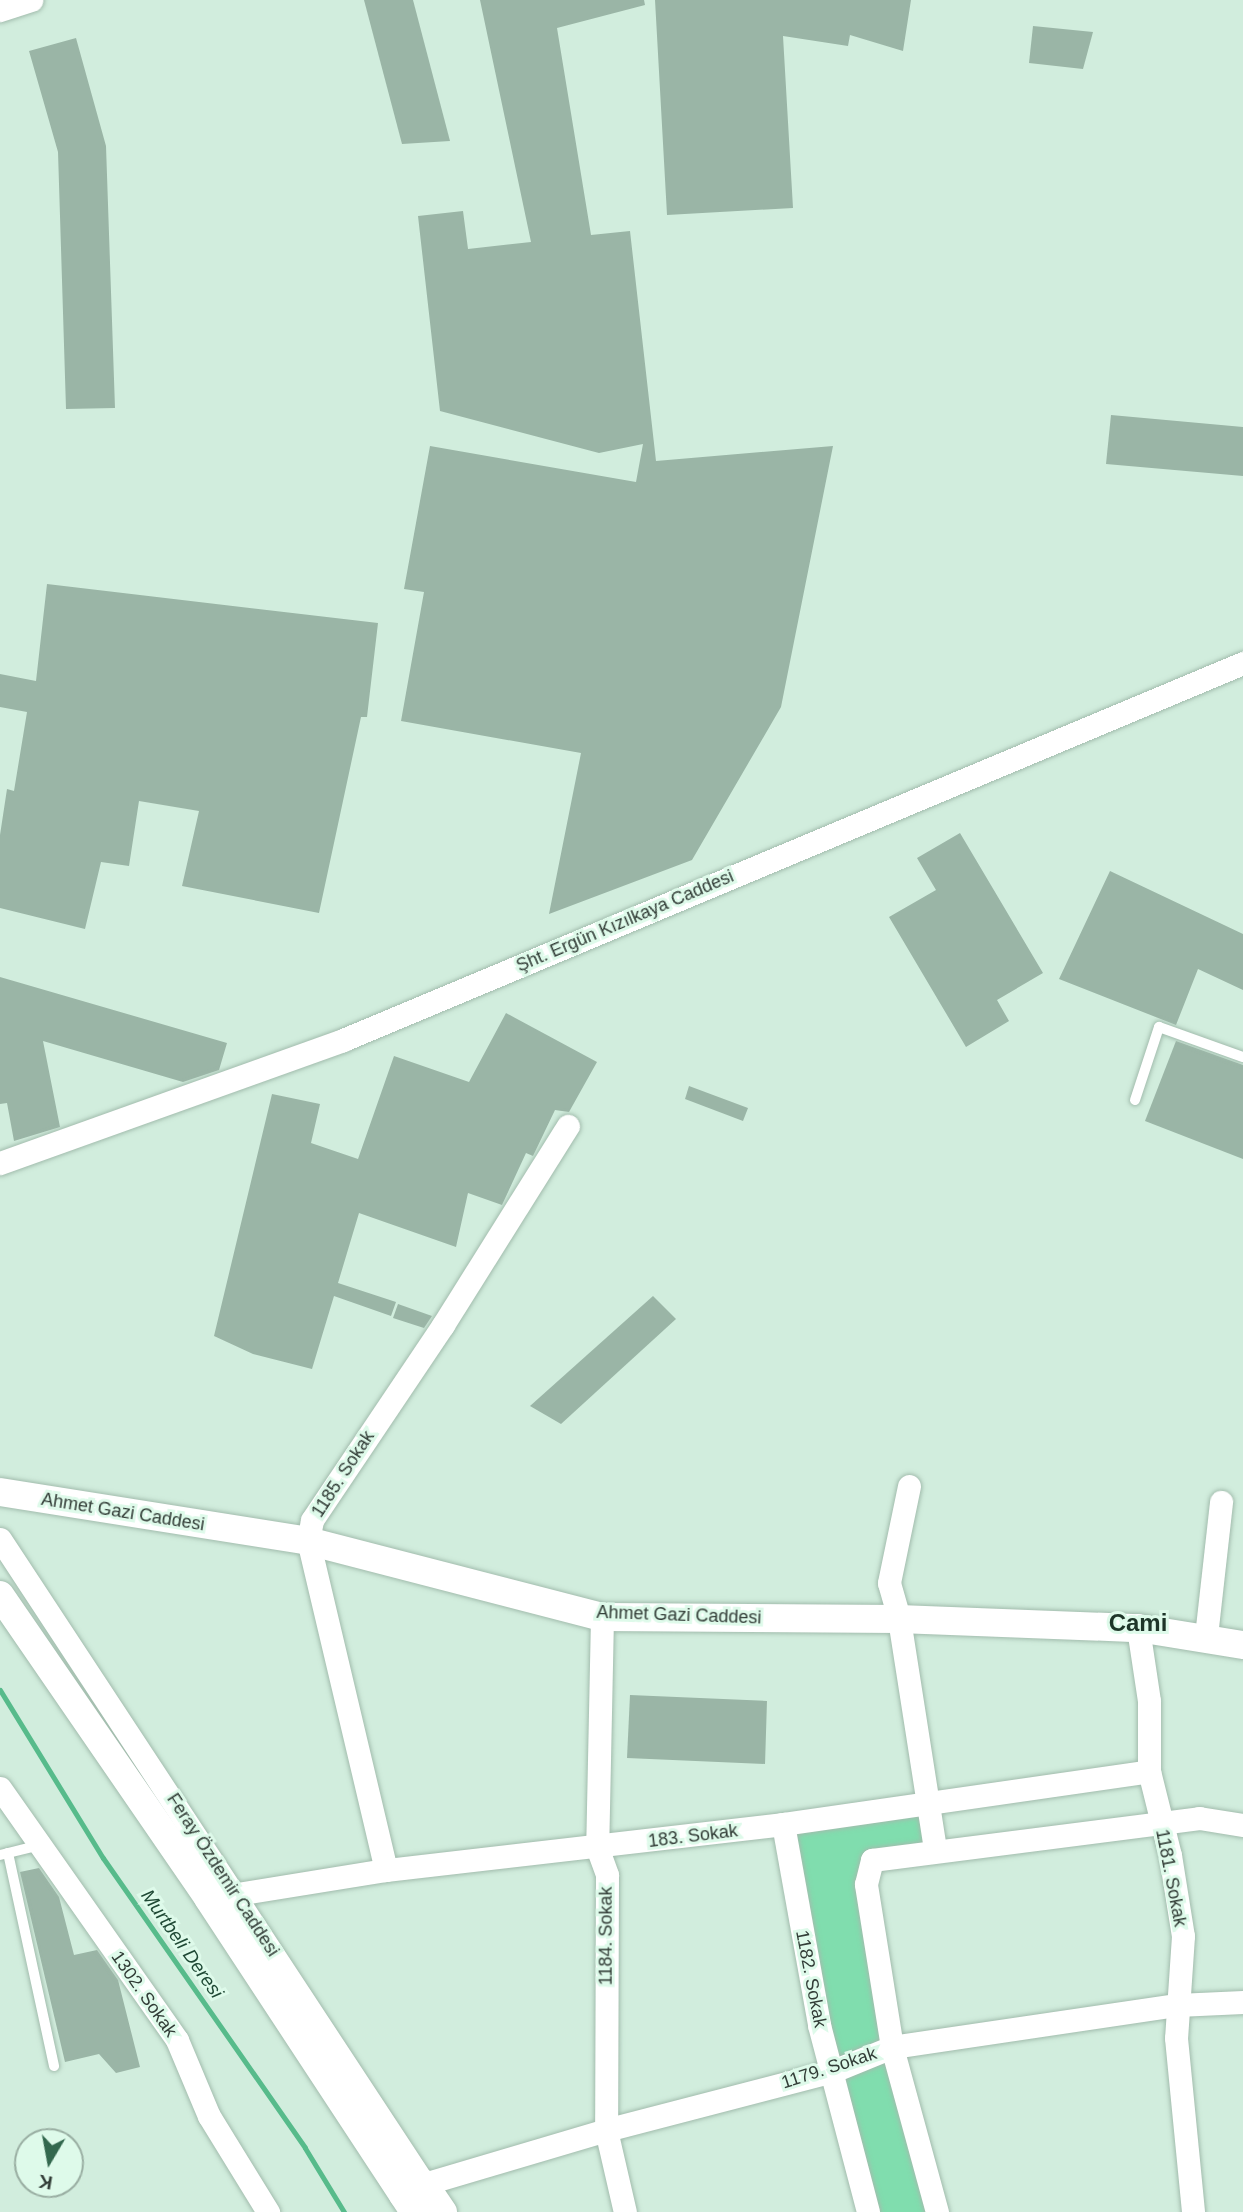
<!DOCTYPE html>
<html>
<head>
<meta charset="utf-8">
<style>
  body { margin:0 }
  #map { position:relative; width:1243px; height:2212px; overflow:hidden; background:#d1eddd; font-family:Arial,sans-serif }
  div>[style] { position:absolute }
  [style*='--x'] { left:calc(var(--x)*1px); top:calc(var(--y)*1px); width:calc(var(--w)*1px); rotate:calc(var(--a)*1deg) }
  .green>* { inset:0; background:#80ddae }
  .stream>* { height:5px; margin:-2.5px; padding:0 2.5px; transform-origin:2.5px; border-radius:2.5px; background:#57bb8b }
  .building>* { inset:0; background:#9ab5a6 }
  .roads { filter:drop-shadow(0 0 2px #a2bcad) drop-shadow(0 0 2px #a2bcad) }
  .service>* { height:10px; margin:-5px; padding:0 5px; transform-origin:5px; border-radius:5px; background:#fff }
  .minor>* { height:23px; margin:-11.5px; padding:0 11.5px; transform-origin:11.5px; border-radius:11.5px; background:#fff }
  .tertiary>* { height:28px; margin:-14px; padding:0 14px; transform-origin:14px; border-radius:14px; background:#fff }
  span { translate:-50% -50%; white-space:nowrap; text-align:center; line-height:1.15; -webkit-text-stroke:6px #defaea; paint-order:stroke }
  .street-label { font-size:18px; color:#323d37 }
  .water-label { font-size:19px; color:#1f4935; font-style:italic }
  .district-label { font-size:24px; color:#1e3529; font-weight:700 }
  .north { position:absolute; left:14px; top:2128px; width:70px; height:70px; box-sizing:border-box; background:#defaea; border:2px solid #99aea2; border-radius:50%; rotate:190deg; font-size:19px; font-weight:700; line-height:28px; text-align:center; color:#323d37 }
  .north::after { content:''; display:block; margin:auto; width:24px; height:32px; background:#33684e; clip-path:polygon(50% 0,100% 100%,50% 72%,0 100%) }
</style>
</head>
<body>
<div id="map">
  <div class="green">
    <div style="clip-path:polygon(929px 1802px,935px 1850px,867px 1870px,937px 2212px,868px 2212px,783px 1825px)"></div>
  </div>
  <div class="stream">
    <div style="--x:0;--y:1690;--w:197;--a:58.5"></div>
    <div style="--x:103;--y:1858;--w:353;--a:55.1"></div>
    <div style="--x:305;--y:2148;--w:75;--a:58.6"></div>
  </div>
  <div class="building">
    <div style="clip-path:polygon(364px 0,413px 0,450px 141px,402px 144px)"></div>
    <div style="clip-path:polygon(480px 0,644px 0,645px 5px,557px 28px,591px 235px,630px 231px,656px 461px,833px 446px,781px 707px,692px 860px,549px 914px,581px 753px,401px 721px,424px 592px,404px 589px,430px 446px,636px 482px,643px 444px,599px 453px,440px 411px,418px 216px,463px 211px,468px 249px,531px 242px)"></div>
    <div style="clip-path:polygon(655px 0,911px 0,903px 51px,850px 35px,848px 46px,783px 36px,793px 208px,667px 215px)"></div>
    <div style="clip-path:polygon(1033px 26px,1093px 32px,1083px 69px,1029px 63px)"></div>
    <div style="clip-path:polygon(76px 38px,106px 146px,115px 408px,66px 409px,58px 152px,29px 51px)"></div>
    <div style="clip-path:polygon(1111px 415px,1243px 427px,1243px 476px,1106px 464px)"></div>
    <div style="clip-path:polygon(47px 584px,378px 623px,367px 717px,361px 717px,319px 913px,182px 886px,199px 811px,139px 801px,129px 866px,101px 862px,85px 929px,0 908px,0 835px,7px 789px,14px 791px,27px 712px,0 707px,0 674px,36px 681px)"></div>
    <div style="clip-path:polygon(960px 833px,1043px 973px,997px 1000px,1009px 1021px,966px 1047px,889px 917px,936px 890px,917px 858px)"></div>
    <div style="clip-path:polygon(1110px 871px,1243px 934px,1243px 990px,1198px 969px,1176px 1025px,1059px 979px)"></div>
    <div style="clip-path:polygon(0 977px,227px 1043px,219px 1070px,183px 1082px,43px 1041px,60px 1127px,14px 1141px,7px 1103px,0 1104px)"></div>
    <div style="clip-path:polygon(506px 1013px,597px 1062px,569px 1112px,555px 1110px,533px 1156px,526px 1153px,502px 1205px,468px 1193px,456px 1247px,359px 1213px,338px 1283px,396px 1302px,391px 1316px,334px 1296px,312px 1369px,253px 1354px,214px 1336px,272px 1094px,320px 1104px,311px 1143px,358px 1159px,394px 1056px,469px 1082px)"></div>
    <div style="clip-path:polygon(1176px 1041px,1243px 1065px,1243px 1159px,1145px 1121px)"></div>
    <div style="clip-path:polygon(689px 1086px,748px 1108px,743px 1121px,685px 1099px)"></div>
    <div style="clip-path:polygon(653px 1296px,676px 1319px,561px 1424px,530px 1406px)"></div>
    <div style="clip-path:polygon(398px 1304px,432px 1316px,424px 1328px,393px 1318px)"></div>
    <div style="clip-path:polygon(630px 1695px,767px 1701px,765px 1764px,627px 1758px)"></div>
    <div style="clip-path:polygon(39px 1868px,59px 1897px,74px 1955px,97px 1950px,118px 1980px,140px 2067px,116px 2073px,99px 2054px,65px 2062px,20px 1872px)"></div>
  </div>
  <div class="roads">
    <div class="service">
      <div style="--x:1135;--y:1100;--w:77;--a:-71.8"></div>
      <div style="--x:1159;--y:1027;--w:89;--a:19.7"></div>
      <div style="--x:8;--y:1853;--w:218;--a:77.8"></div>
      <div style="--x:0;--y:1855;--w:41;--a:-14"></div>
    </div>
    <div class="minor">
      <div style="--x:0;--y:10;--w:33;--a:-18"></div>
      <div style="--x:0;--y:1163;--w:364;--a:-19.7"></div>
      <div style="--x:343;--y:1040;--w:976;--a:-22.73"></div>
      <div style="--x:909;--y:1486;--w:99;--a:101.7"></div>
      <div style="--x:889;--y:1583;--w:37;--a:74"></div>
      <div style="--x:899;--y:1619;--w:234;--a:81.1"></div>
      <div style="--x:0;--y:1539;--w:772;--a:56.68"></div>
      <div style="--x:424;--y:2184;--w:190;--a:-16.5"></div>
      <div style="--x:606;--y:2130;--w:235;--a:-14.6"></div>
      <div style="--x:833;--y:2071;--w:64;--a:-22.1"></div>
      <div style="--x:892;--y:2047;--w:288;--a:-8.4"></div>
      <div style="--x:1177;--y:2005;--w:66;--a:-2.6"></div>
      <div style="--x:602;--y:1617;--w:230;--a:91.2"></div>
      <div style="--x:597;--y:1847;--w:30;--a:70"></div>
      <div style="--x:607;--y:1875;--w:255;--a:90.2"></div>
      <div style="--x:606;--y:2130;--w:84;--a:77"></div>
      <div style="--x:1138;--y:1628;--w:74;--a:81.4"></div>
      <div style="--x:1149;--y:1701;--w:70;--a:90"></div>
      <div style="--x:1149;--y:1771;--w:87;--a:76"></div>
      <div style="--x:1170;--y:1855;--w:82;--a:80.9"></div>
      <div style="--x:1183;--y:1936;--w:102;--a:93.9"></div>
      <div style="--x:1176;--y:2038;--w:175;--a:84.4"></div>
      <div style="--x:1206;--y:1636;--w:135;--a:-83.6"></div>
      <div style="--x:0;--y:1788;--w:308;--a:54.9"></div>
      <div style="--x:177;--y:2040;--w:82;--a:67.2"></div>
      <div style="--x:209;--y:2116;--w:113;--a:58.4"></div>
      <div style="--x:783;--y:1824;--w:204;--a:79.8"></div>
      <div style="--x:819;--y:2025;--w:193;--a:75.3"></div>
      <div style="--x:386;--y:1870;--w:338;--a:-103.3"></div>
      <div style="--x:308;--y:1541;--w:21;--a:-79"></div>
      <div style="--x:312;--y:1520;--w:235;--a:-56.1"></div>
      <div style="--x:443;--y:1325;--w:235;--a:-57.9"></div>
      <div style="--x:237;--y:1894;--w:151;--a:-9.2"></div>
      <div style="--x:386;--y:1870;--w:400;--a:-6.6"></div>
      <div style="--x:783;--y:1824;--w:370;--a:-8.2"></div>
      <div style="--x:937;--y:2212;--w:171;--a:-105.3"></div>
      <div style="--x:892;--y:2047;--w:165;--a:-99.1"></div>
      <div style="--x:866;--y:1884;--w:25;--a:-76"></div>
      <div style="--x:872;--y:1860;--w:330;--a:-7.3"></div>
      <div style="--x:1199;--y:1818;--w:45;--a:9"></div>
    </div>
    <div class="tertiary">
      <div style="--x:0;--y:1492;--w:312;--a:9"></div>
      <div style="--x:308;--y:1541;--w:304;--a:14.5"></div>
      <div style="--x:602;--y:1617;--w:297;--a:0.4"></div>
      <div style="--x:899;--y:1619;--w:239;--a:2.2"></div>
      <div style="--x:1138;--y:1628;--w:106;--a:9.2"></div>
      <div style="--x:0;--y:1595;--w:368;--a:55.5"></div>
      <div style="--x:208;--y:1898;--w:376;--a:56.7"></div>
      <div style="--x:403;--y:2195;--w:24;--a:-28"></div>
      <div style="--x:424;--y:2184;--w:34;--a:56"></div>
    </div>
  </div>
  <div class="street-label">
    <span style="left:625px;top:921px;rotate:-23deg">Şht. Ergün Kızılkaya Caddesi</span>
    <span style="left:343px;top:1474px;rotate:-57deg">1185. Sokak</span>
    <span style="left:123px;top:1512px;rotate:9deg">Ahmet Gazi Caddesi</span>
    <span style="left:679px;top:1615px;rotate:2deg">Ahmet Gazi Caddesi</span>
    <span style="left:693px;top:1836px;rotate:-7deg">183. Sokak</span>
    <span style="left:223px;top:1875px;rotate:57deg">Feray Özdemir Caddesi</span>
    <span style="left:1171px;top:1878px;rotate:79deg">1181. Sokak</span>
    <span style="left:606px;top:1936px;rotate:-90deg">1184. Sokak</span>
    <span style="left:811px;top:1979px;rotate:79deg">1182. Sokak</span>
    <span style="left:144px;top:1994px;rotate:55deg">1302. Sokak</span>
    <span style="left:829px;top:2068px;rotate:-18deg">1179. Sokak</span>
  </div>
  <div class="water-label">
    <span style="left:182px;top:1944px;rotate:55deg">Murtbeli Deresi</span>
  </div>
  <div class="district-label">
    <span style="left:1138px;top:1623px">Cami</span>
  </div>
  <div class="north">K</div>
</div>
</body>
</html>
